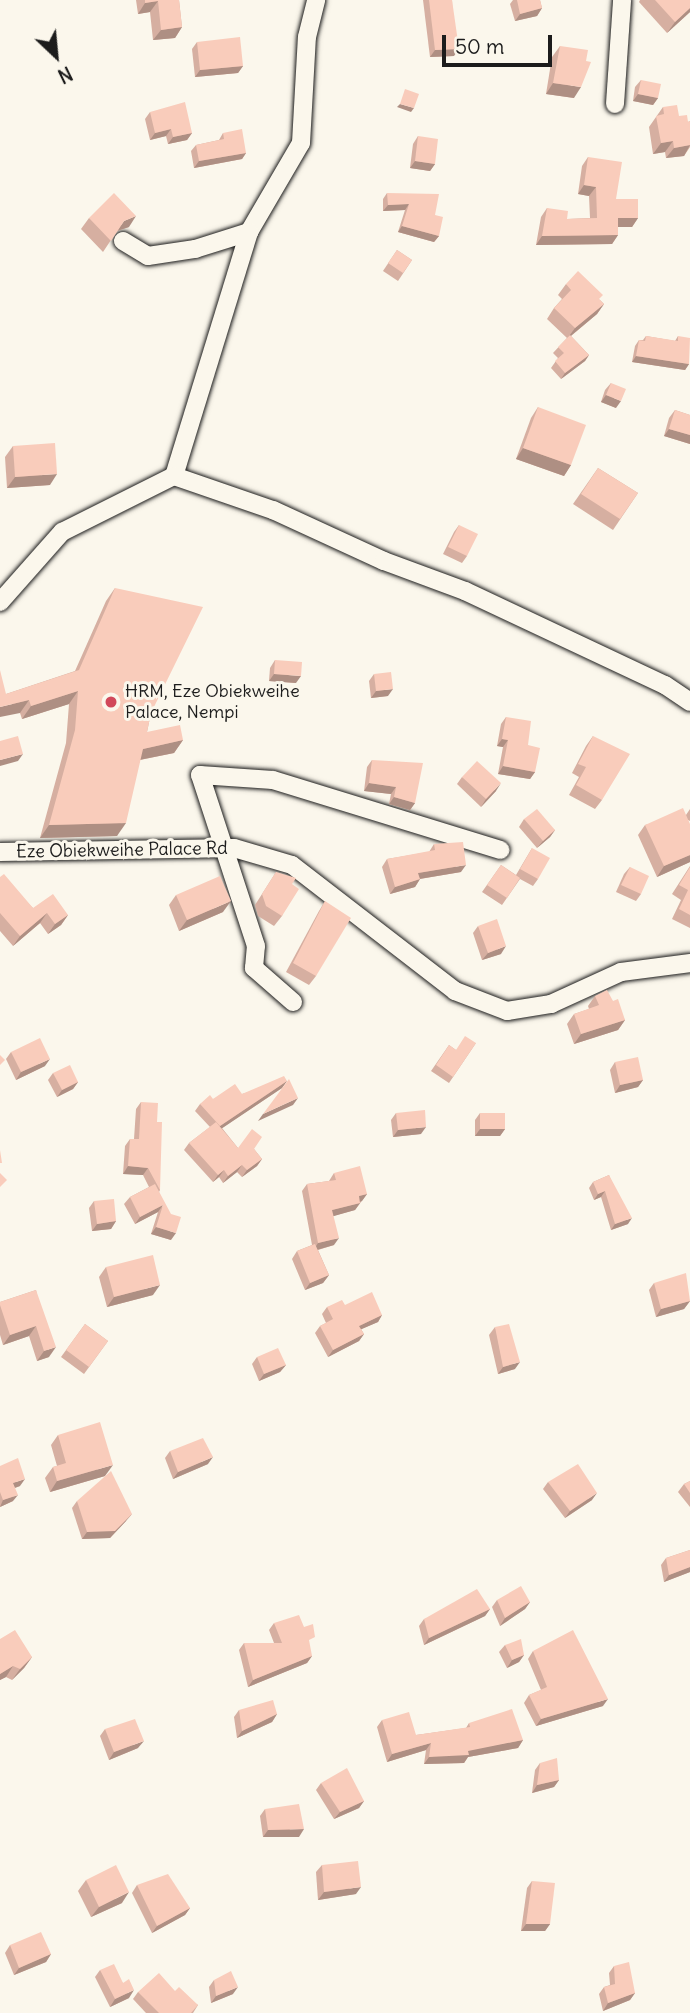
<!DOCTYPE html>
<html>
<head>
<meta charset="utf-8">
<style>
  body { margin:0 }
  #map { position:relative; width:690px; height:2013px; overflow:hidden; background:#fbf7ec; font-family:Delius,sans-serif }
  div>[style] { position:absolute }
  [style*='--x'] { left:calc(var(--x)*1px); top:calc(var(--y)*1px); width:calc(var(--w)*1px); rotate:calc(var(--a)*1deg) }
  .roads { filter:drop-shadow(0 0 2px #1c1c1c) drop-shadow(0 0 2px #1c1c1c) }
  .minor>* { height:18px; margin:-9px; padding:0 9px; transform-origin:9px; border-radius:9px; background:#fbf7ec }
  .wall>* { inset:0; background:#d6afa1 }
  .shaded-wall>* { inset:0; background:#ae8f83 }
  .building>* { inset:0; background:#f9ccbb }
  .dots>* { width:19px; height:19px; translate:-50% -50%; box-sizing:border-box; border:4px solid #fbf7ec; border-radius:50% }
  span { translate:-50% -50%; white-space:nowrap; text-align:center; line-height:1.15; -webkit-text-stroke:6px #fbf7ec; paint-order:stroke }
  .poi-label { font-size:18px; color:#1c1c1c }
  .left { translate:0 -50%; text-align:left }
  .street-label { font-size:18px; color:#1c1c1c }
  .north { position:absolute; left:21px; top:21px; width:70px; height:70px; -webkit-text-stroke:5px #fbf7ec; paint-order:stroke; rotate:154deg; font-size:19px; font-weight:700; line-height:28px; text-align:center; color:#1c1c1c }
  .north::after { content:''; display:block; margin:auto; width:24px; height:32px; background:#1c1c1c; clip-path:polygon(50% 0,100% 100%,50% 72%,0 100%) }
  .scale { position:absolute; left:442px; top:35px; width:110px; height:32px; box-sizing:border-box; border:4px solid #1c1c1c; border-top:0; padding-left:9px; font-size:21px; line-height:24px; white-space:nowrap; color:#1c1c1c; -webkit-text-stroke:5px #fbf7ec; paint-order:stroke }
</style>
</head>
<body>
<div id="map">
  <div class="roads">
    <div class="minor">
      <div style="--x:615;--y:104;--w:104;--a:-86.1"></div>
      <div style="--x:123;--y:241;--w:29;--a:31"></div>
      <div style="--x:148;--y:256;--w:48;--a:-8.5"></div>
      <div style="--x:195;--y:249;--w:57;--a:-17.5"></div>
      <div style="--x:249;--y:232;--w:103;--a:-59.7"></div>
      <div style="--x:301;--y:143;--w:106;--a:-86.8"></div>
      <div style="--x:307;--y:37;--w:38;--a:-76"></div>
      <div style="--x:174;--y:476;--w:255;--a:-72.9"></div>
      <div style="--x:0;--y:602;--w:94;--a:-48.5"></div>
      <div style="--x:62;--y:532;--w:125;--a:-26.6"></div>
      <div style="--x:174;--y:476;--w:105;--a:19"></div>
      <div style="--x:273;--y:510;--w:122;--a:24.7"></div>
      <div style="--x:384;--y:561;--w:86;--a:20.3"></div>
      <div style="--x:465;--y:591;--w:221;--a:25.2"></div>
      <div style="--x:665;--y:685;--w:30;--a:34"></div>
      <div style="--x:0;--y:852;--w:234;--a:-1"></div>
      <div style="--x:234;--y:848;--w:60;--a:16.3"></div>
      <div style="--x:292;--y:865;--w:206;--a:37.7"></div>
      <div style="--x:455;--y:991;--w:56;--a:21"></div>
      <div style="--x:507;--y:1011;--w:45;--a:-9"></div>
      <div style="--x:551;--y:1004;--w:77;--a:-24.6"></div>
      <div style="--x:621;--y:972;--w:70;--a:-7.4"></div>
      <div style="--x:293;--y:1002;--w:52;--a:-138.9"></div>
      <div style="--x:254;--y:968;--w:22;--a:-85"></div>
      <div style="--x:256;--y:946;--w:180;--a:-108.1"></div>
      <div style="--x:200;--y:775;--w:73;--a:3.9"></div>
      <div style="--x:273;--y:780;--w:238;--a:17.1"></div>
    </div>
  </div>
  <div class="wall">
    <div style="clip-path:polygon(136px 0,179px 0,182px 27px,175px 38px,153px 40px,150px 12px,138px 14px)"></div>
    <div style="clip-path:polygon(423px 0,452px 0,454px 56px,430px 57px)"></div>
    <div style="clip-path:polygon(513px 0,540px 0,542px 8px,537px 16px,515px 21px,510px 4px)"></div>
    <div style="clip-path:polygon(640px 0,690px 0,690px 12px,667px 33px,639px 2px)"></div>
    <div style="clip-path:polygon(197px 42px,243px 66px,238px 73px,195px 77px,192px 49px)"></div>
    <div style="clip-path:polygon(560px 46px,574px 98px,546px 94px,552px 57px)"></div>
    <div style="clip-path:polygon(641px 80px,658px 98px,653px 105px,633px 101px,635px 87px)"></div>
    <div style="clip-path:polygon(663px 107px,688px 122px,690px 121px,690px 147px,684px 156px,666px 158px,665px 152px,653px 154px,649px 127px)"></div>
    <div style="clip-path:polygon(150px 112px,192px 133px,187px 140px,168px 144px,166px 136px,150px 140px,145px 119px)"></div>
    <div style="clip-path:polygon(223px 133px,246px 153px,242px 159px,194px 168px,191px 151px,196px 145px,219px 140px)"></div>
    <div style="clip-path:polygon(418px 136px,435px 164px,430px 171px,410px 168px,413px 144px)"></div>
    <div style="clip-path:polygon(588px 157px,616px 199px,638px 218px,632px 227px,618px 227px,618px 235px,612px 244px,536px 245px,541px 217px,547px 208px,567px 219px,590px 218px,589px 196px,578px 194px,582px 166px)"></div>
    <div style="clip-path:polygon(387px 193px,435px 215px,439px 236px,434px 242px,398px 232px,405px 210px,383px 211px,383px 199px)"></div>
    <div style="clip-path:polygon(89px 218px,129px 227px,117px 231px,103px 252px,81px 229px)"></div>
    <div style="clip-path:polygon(397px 250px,412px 260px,398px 281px,383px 271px)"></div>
    <div style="clip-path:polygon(566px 284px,600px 300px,604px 304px,597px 314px,571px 336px,589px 355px,585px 361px,561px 379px,551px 368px,558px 358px,553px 353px,567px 338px,547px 319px,554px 308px,562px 299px,558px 295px)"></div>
    <div style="clip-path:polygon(646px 336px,675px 341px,678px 336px,689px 364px,685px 370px,632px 362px,635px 346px,639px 340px,643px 340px)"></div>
    <div style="clip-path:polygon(611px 383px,616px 408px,601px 402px,605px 390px)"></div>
    <div style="clip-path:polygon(538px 407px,571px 465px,564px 476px,516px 459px,531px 418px)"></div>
    <div style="clip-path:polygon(675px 410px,690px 415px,690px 444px,664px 436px,669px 418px)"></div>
    <div style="clip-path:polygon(13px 446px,50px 485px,7px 488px,5px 457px)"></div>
    <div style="clip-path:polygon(598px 468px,638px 493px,613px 530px,573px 504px)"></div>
    <div style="clip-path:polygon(459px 525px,467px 556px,462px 563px,443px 554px,454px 532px)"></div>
    <div style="clip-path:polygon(115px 588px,151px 713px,147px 732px,183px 740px,174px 753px,140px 760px,117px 836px,40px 838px,66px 743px,69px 704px,22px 719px,20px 713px,6px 694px,75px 671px,106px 601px)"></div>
    <div style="clip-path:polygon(275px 660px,296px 683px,269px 681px,270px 668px)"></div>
    <div style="clip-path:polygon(374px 674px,388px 696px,371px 698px,369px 681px)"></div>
    <div style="clip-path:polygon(506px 717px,528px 745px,535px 772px,530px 779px,498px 774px,503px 747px,497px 746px,501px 724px)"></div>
    <div style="clip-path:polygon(593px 736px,602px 800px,595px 809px,569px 795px,579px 777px,572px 773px,586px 746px)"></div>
    <div style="clip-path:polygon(372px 760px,415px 803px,410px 810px,389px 804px,391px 794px,364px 791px,367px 767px)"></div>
    <div style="clip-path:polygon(462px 777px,496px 791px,481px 807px,457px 784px)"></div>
    <div style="clip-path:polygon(690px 809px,690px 821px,688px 820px,690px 862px,657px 877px,638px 835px,645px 825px,686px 815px)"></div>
    <div style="clip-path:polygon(524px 819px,555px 830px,550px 837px,537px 848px,519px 827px)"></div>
    <div style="clip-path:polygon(434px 844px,461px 872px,420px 879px,415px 887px,390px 894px,382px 867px,387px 859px,429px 852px)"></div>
    <div style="clip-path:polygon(532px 848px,538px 879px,533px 886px,520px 879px,502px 905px,482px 892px,501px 865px,516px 875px)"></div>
    <div style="clip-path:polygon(690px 866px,690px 928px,672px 919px,681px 900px,672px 894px)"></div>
    <div style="clip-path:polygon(630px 867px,641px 894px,636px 901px,616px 892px,624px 874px)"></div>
    <div style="clip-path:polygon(276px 872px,292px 884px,282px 916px,274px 926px,258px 916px,255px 905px)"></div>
    <div style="clip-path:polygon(0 877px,33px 908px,68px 915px,61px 925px,48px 934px,40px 923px,13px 946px,0 931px)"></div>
    <div style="clip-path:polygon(176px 895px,223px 912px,179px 931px,169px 905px)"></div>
    <div style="clip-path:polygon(325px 901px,316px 976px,309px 985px,286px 972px,319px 911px)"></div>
    <div style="clip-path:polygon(478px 926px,501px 954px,482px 960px,473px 933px)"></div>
    <div style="clip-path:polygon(595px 996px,613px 1001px,625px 1020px,618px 1030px,574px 1044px,567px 1024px,574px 1014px,589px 1009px,588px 1006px)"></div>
    <div style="clip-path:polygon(476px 1043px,449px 1083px,431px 1071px,449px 1045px,456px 1050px)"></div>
    <div style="clip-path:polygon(11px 1052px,45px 1066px,16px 1080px,6px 1059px)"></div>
    <div style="clip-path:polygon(615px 1062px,643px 1080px,638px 1087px,615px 1093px,610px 1070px)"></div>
    <div style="clip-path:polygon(53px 1073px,78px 1082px,73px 1089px,57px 1097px,48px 1080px)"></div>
    <div style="clip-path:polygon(287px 1081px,282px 1088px,222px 1128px,238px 1148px,254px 1149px,262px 1159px,257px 1166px,242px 1177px,237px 1172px,223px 1183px,219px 1177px,213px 1182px,184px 1150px,189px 1143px,210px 1127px,195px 1111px,200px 1104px,213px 1099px,242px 1094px)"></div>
    <div style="clip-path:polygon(141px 1102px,157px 1122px,160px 1190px,159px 1192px,171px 1240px,151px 1234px,158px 1212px,135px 1224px,124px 1204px,130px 1197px,149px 1187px,143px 1175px,123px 1174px,125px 1146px,130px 1139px,134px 1139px,136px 1109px)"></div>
    <div style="clip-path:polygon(396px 1113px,421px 1134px,393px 1137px,391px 1120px)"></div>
    <div style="clip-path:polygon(480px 1113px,505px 1129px,500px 1136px,475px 1136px,475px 1120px)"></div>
    <div style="clip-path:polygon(334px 1173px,367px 1194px,355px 1210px,333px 1216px,334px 1245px,318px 1250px,329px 1275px,323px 1283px,305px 1290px,292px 1259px,297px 1251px,312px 1245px,302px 1191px,307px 1184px,329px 1181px)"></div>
    <div style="clip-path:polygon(609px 1175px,628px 1224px,611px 1230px,601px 1197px,594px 1200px,589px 1188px,593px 1182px)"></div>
    <div style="clip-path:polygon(94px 1201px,116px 1221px,111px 1229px,92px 1231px,89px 1208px)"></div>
    <div style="clip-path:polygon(106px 1267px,153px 1295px,107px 1307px,99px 1277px)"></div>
    <div style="clip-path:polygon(654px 1283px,690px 1301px,684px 1309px,656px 1317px,649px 1290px)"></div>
    <div style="clip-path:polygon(36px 1290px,49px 1357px,37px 1361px,29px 1336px,3px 1345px,0 1335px,0 1302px)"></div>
    <div style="clip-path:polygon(345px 1305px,382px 1315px,378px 1322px,361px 1329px,364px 1334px,359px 1341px,328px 1357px,315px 1333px,320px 1326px,326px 1323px,322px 1314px,327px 1307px)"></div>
    <div style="clip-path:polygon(85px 1324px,108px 1341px,84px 1374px,61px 1357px)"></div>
    <div style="clip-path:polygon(495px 1327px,515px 1369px,498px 1374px,489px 1335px)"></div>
    <div style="clip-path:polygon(257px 1357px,286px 1365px,280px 1372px,259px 1381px,252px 1364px)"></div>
    <div style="clip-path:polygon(58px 1435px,105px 1476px,50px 1492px,45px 1478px,53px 1467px,57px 1466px,51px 1445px)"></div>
    <div style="clip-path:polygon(170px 1451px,208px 1464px,173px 1479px,165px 1458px)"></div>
    <div style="clip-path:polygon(0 1466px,20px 1486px,15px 1488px,13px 1501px,0 1507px)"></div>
    <div style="clip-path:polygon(690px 1481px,690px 1507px,678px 1492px,684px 1484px)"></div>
    <div style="clip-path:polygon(548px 1482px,592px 1500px,565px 1518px,543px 1489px)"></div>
    <div style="clip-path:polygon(77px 1501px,126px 1521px,110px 1538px,82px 1539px,72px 1508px)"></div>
    <div style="clip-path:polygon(690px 1550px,690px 1572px,664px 1582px,661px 1565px,666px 1558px)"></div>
    <div style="clip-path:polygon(497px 1600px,530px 1602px,525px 1609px,500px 1626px,492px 1607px)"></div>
    <div style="clip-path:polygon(490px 1609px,485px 1616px,424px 1645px,419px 1626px,424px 1619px)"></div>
    <div style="clip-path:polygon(274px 1623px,312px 1656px,307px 1663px,248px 1687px,239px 1650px,244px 1643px,274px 1643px,269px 1630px)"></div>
    <div style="clip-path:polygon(0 1639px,32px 1657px,24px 1668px,12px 1680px,6px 1677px,0 1680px)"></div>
    <div style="clip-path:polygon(505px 1645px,524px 1655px,519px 1662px,507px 1668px,499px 1652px)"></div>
    <div style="clip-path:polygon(533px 1651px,603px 1706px,536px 1726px,524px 1703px,529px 1695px,541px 1690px,528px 1659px)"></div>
    <div style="clip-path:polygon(239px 1710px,277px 1714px,272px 1722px,237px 1738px,234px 1717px)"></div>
    <div style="clip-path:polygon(382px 1720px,416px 1735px,466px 1728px,469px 1723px,523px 1740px,518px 1748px,468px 1757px,464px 1763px,424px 1764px,426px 1750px,387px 1762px,377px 1727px)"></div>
    <div style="clip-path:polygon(105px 1729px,138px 1748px,109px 1760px,100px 1736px)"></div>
    <div style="clip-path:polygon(540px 1763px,559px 1780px,554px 1787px,532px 1793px,535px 1770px)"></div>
    <div style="clip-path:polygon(321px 1783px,364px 1801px,359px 1808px,334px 1819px,316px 1790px)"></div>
    <div style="clip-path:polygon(265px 1809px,299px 1837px,263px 1837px,260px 1816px)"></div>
    <div style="clip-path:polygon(322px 1865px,356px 1894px,318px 1900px,316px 1872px)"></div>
    <div style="clip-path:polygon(86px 1880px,122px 1903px,91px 1917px,78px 1891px)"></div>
    <div style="clip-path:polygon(532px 1881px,550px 1924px,545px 1931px,521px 1931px,527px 1888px)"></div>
    <div style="clip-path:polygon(137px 1885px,190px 1908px,185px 1915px,152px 1933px,132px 1893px)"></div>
    <div style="clip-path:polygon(10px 1945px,51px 1954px,46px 1962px,14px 1975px,5px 1953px)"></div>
    <div style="clip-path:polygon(614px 1966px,635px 1993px,630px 2000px,603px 2011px,599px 1994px,604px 1987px,610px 1985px,609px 1973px)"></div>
    <div style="clip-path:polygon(100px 1970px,123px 1983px,129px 1998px,110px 2007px,95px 1977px)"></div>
    <div style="clip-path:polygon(214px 1980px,233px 1994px,211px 2003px,209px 1987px)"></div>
    <div style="clip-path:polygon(175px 1991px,198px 2005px,193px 2013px,146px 2013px,133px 1999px,138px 1992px)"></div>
  </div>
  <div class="shaded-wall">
    <div style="clip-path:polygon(158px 1px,150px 12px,138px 14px,145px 3px)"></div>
    <div style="clip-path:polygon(542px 8px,537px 16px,515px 21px,520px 14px)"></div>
    <div style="clip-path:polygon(690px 8px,690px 12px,667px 33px,675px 22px)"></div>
    <div style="clip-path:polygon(182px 27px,175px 38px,153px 40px,161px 30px)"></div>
    <div style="clip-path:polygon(459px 49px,454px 56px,430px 57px,435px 50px)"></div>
    <div style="clip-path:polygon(243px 66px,238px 73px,195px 77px,200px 70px)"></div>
    <div style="clip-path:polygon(553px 83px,581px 87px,574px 98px,546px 94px)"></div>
    <div style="clip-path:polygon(638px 94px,658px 98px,653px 105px,633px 101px)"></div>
    <div style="clip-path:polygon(400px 104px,414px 108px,411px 112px,397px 107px)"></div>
    <div style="clip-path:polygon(171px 129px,166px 136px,150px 140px,155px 133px)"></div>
    <div style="clip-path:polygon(192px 133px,187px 140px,168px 144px,173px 137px)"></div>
    <div style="clip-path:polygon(673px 141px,665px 152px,653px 154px,661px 143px)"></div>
    <div style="clip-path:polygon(690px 145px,684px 156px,666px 158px,674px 148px)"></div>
    <div style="clip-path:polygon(246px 153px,242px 159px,194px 168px,199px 161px)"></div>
    <div style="clip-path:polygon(415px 161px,435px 164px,430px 171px,410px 168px)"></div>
    <div style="clip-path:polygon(584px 185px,596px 187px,589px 196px,578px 194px)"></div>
    <div style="clip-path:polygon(409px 204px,405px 210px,383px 211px,388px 205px)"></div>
    <div style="clip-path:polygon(136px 216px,129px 227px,117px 231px,124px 221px)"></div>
    <div style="clip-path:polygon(618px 218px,638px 218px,632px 227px,611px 227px)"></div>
    <div style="clip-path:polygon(402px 226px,439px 236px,434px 242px,398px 232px)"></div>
    <div style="clip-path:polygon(618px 235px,612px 244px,536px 245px,542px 236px)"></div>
    <div style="clip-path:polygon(604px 304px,597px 314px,567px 339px,575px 328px)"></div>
    <div style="clip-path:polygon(589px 355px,585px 361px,561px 379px,565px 373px)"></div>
    <div style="clip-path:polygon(636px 356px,689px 364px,685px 370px,632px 362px)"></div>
    <div style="clip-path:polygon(606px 395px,621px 401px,616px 408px,601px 402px)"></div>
    <div style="clip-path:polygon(669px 429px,690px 435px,690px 444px,664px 436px)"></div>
    <div style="clip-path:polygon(523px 448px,571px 465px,564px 476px,516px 459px)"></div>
    <div style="clip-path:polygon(57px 474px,50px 485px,7px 488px,15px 477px)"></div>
    <div style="clip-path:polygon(274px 674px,301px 676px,296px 683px,269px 681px)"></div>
    <div style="clip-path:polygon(393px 689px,388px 696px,371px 698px,376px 691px)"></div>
    <div style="clip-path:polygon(78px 691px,69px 704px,22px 719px,31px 706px)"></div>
    <div style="clip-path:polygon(29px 700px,20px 713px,0 717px,0 707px)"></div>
    <div style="clip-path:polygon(502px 739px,508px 740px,503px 747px,497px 746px)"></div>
    <div style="clip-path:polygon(183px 740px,174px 753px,134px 761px,143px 749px)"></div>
    <div style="clip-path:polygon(23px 754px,18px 761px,0 766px,0 760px)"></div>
    <div style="clip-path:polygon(503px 766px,535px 772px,530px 779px,498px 774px)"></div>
    <div style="clip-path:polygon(369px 783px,396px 787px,391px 794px,364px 791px)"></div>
    <div style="clip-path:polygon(501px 783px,496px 791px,481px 807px,486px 799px)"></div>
    <div style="clip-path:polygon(394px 797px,415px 803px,410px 810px,389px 804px)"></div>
    <div style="clip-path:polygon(126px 823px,117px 836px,40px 838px,49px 825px)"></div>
    <div style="clip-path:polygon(555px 830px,550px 837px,537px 848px,543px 841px)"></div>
    <div style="clip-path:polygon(690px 855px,690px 862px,657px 877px,664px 866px)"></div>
    <div style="clip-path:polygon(466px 865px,461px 872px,413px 880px,418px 873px)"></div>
    <div style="clip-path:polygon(420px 879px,415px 887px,390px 894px,395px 887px)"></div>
    <div style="clip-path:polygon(231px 901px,223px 912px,179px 931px,187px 920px)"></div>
    <div style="clip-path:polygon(47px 913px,40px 923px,13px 946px,20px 936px)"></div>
    <div style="clip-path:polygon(68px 915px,61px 925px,48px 934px,55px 924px)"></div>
    <div style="clip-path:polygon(506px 946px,501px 954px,482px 960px,488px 953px)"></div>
    <div style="clip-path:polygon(625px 1020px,618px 1030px,574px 1044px,581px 1034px)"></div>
    <div style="clip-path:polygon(50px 1059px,45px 1066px,16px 1080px,21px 1072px)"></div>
    <div style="clip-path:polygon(643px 1080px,638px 1087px,615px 1093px,620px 1085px)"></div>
    <div style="clip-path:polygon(287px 1081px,282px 1088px,215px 1133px,220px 1126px)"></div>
    <div style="clip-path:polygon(78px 1082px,73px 1089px,57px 1097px,62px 1090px)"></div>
    <div style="clip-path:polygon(298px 1098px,293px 1105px,258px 1121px,263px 1114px)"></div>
    <div style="clip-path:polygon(426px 1127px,421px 1134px,393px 1137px,398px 1130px)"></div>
    <div style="clip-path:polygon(480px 1129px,505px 1129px,500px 1136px,475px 1136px)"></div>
    <div style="clip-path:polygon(262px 1159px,257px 1166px,242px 1177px,247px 1170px)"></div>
    <div style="clip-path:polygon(242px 1165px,237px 1172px,223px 1183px,228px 1176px)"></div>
    <div style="clip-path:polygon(128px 1166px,148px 1168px,143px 1175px,123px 1174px)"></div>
    <div style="clip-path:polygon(224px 1170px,219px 1177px,213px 1182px,218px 1175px)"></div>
    <div style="clip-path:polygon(605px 1191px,601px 1197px,594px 1200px,598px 1194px)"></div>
    <div style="clip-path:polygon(367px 1194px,362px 1201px,354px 1204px,359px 1196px)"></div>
    <div style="clip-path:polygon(360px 1203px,355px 1210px,327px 1218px,332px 1210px)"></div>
    <div style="clip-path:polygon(163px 1205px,158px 1212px,135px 1224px,140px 1217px)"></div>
    <div style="clip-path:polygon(632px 1218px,628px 1224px,611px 1230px,615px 1224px)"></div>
    <div style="clip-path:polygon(116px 1221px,111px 1229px,92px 1231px,97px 1224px)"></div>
    <div style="clip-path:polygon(156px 1227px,176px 1233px,171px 1240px,151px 1234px)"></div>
    <div style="clip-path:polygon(339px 1238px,334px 1245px,313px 1251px,318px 1243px)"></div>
    <div style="clip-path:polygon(329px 1275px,323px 1283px,305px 1290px,310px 1283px)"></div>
    <div style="clip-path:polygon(160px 1285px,153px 1295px,107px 1307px,114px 1297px)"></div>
    <div style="clip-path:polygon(690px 1301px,684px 1309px,656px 1317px,661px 1309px)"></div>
    <div style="clip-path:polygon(382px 1315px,378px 1322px,355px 1332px,359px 1326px)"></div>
    <div style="clip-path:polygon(36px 1326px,29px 1336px,3px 1345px,10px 1335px)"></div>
    <div style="clip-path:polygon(364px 1334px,359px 1341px,328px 1357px,333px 1350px)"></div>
    <div style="clip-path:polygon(56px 1347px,49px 1357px,37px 1361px,44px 1351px)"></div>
    <div style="clip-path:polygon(520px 1362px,515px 1369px,498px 1374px,503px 1367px)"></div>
    <div style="clip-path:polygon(286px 1365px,280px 1372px,259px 1381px,264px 1374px)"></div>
    <div style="clip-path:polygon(213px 1457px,208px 1464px,173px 1479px,178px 1472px)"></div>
    <div style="clip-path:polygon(113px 1465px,105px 1476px,50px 1492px,57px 1481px)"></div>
    <div style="clip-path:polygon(25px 1479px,20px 1486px,8px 1490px,13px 1483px)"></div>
    <div style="clip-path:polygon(597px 1493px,592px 1500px,565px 1518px,570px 1511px)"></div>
    <div style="clip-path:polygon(18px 1495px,13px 1501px,0 1507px,3px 1500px)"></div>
    <div style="clip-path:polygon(132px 1514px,126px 1521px,110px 1538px,82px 1539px,87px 1532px)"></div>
    <div style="clip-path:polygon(690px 1567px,690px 1572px,664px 1582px,669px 1575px)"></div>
    <div style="clip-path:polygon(530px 1602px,525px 1609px,500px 1626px,505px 1618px)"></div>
    <div style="clip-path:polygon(490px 1609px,485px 1616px,424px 1645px,429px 1638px)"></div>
    <div style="clip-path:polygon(524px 1655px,519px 1662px,507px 1668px,512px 1660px)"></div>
    <div style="clip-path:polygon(312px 1656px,307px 1663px,248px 1687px,253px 1680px)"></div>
    <div style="clip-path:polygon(32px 1657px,24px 1668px,12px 1680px,20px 1669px)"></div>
    <div style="clip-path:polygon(13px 1666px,6px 1677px,0 1680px,0 1674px)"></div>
    <div style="clip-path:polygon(608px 1699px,603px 1706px,536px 1726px,541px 1719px)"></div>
    <div style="clip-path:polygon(277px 1714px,272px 1722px,237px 1738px,242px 1731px)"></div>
    <div style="clip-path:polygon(523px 1740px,518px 1748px,468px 1757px,464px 1763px,424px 1764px,429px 1757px)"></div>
    <div style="clip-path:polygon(144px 1741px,138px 1748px,109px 1760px,114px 1752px)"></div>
    <div style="clip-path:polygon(431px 1743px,426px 1750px,387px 1762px,392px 1754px)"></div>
    <div style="clip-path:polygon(559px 1780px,554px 1787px,532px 1793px,537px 1785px)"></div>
    <div style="clip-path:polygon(364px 1801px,359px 1808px,334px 1819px,340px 1812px)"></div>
    <div style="clip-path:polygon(304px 1829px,299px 1837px,263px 1837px,268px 1830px)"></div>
    <div style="clip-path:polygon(361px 1887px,356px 1894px,318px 1900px,324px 1892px)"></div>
    <div style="clip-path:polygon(129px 1892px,122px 1903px,91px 1917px,99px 1907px)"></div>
    <div style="clip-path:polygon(190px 1908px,185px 1915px,152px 1933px,157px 1926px)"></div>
    <div style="clip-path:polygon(526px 1924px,550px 1924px,545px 1931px,521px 1931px)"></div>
    <div style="clip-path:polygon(51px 1954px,46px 1962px,14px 1975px,19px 1968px)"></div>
    <div style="clip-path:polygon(238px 1987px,233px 1994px,211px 2003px,216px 1996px)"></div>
    <div style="clip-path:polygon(134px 1990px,129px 1998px,110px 2007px,115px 1999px)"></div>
    <div style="clip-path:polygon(635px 1993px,630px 2000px,603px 2011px,608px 2003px)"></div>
  </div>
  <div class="building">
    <div style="clip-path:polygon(145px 0,179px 0,182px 27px,161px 30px,158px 1px,145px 3px)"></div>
    <div style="clip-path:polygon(429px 0,452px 0,459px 49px,435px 50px)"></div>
    <div style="clip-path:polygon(517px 0,540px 0,542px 8px,520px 14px)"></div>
    <div style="clip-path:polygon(655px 0,690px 0,690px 8px,675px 22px)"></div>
    <div style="clip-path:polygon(240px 37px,243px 66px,200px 70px,197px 42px)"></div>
    <div style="clip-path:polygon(560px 46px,588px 50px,586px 61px,591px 62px,581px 87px,553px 83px)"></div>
    <div style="clip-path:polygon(641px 80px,661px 84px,658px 98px,638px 94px)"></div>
    <div style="clip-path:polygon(405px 89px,419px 94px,414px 108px,400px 104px)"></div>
    <div style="clip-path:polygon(185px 102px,192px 133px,173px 137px,171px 129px,155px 133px,150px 112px)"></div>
    <div style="clip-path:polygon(677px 105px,679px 116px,687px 115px,688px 122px,690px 121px,690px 145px,674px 148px,673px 141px,661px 143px,656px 116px,664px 114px,663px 107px)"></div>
    <div style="clip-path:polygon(242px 129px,246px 153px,199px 161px,196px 145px,224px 139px,223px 133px)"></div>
    <div style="clip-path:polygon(418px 136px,438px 139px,435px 164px,415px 161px)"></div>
    <div style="clip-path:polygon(588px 157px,622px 162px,616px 199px,638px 199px,638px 218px,618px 218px,618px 235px,542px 236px,547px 208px,568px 211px,567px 219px,597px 218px,596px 187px,584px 185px)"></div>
    <div style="clip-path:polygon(114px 193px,136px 216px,124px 221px,111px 241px,89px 218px)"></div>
    <div style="clip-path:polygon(387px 193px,439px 194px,435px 215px,443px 217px,439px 236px,402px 226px,409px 204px,388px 205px)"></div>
    <div style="clip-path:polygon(397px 250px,412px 260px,403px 273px,388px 263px)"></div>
    <div style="clip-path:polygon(578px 271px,603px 295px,599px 299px,604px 304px,575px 328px,554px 308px,571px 290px,566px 284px)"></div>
    <div style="clip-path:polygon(570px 335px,589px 355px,565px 373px,555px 361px,564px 353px,558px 347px)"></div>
    <div style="clip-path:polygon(646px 336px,678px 341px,678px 336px,690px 338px,689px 364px,636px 356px,639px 340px,645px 341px)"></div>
    <div style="clip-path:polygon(611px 383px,626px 389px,621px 401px,606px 395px)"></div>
    <div style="clip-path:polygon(538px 407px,586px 425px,571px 465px,523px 448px)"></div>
    <div style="clip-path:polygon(675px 410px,690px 415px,690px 435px,669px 429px)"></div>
    <div style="clip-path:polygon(55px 443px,57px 474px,15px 477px,13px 446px)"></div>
    <div style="clip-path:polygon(598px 468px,638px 493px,620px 519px,581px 494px)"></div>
    <div style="clip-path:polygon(459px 525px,478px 534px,467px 556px,448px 547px)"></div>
    <div style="clip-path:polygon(115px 588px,203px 607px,151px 713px,147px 732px,180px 725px,183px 740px,143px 749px,126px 823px,49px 825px,75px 730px,78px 691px,31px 706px,29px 700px,0 707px,0 670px,6px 694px,79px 670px)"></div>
    <div style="clip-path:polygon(275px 660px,302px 662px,301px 676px,274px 674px)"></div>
    <div style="clip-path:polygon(391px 672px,393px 689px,376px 691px,374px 674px)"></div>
    <div style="clip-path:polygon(506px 717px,531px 721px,528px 745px,540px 748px,535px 772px,503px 766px,508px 740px,502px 739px)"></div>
    <div style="clip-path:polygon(18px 736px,23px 754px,0 760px,0 741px)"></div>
    <div style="clip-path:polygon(593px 736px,630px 754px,602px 800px,576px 785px,586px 767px,578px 764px)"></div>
    <div style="clip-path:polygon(372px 760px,423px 763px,415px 803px,394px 797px,396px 787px,369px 783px)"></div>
    <div style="clip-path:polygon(477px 761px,501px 783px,486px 799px,462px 777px)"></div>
    <div style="clip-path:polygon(683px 808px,690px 824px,690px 855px,664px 866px,645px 825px)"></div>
    <div style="clip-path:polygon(537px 809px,555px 830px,543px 841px,524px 819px)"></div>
    <div style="clip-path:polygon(463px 842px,466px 865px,418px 873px,420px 879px,395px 887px,387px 859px,435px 850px,434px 844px)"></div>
    <div style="clip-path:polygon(532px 848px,550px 858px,538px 879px,520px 869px)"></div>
    <div style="clip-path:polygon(501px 865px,520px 878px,507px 898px,487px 885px)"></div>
    <div style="clip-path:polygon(630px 867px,649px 876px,641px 894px,621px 885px)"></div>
    <div style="clip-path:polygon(690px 867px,690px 915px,679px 909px,688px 890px,679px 885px)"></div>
    <div style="clip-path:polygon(276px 872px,296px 878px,292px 884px,299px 889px,282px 916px,266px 906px,262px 894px)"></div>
    <div style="clip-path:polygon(4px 874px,33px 908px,53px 894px,68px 915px,55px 924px,47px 913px,20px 936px,0 913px,0 877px)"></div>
    <div style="clip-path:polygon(220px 876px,231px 901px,187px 920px,176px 895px)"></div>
    <div style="clip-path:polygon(325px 901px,351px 918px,316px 976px,293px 963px)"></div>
    <div style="clip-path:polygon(497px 919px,506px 946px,488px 953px,478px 926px)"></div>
    <div style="clip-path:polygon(607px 990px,613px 1001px,618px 999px,625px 1020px,581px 1034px,574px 1014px,599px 1005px,595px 996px)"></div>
    <div style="clip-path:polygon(465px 1036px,476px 1043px,453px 1077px,436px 1065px,449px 1045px,456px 1050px)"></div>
    <div style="clip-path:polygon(40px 1038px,50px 1059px,21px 1072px,11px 1052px)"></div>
    <div style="clip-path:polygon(0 1055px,5px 1060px,0 1065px)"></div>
    <div style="clip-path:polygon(638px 1057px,643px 1080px,620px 1085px,615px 1062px)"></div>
    <div style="clip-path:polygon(70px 1065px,78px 1082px,62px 1090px,53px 1073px)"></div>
    <div style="clip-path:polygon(284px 1076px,287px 1081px,220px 1126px,200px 1104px,210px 1095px,213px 1099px,235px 1084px,242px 1094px)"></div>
    <div style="clip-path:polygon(289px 1079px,298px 1098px,263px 1114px)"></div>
    <div style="clip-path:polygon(141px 1102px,158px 1103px,157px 1122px,162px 1122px,160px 1190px,148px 1168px,128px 1166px,130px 1139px,139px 1139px)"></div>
    <div style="clip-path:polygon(425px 1110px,426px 1127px,398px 1130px,396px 1113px)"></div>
    <div style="clip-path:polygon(480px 1113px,505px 1113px,505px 1129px,480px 1129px)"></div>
    <div style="clip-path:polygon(216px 1122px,238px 1148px,252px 1129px,262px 1137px,254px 1149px,262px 1159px,247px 1170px,242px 1165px,228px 1176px,224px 1170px,218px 1175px,189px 1143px)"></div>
    <div style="clip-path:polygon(0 1150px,2px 1163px,0 1163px)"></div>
    <div style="clip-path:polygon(360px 1166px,367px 1194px,359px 1196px,360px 1203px,332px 1210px,339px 1238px,318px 1243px,307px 1184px,336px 1180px,334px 1173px)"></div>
    <div style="clip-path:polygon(0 1173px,7px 1180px,0 1187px)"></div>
    <div style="clip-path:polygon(609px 1175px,632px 1218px,615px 1224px,605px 1191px,598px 1194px,593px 1182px)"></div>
    <div style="clip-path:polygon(155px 1184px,171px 1214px,181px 1217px,176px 1233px,156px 1227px,163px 1205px,140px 1217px,130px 1197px)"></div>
    <div style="clip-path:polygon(114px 1199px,116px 1221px,97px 1224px,94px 1201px)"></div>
    <div style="clip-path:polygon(315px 1244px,329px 1275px,310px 1283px,297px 1251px)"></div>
    <div style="clip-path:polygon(153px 1255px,160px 1285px,114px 1297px,106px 1267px)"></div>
    <div style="clip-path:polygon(686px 1273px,690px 1301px,661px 1309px,654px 1283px)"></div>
    <div style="clip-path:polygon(36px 1290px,56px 1347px,44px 1351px,36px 1326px,10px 1335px,0 1305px,0 1302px)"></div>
    <div style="clip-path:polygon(372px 1292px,382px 1315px,359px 1326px,364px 1334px,333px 1350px,320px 1326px,333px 1319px,327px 1307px,342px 1300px,345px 1305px)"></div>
    <div style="clip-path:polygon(85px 1324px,108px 1341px,89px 1367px,66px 1350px)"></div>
    <div style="clip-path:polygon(509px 1324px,520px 1362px,503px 1367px,495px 1327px)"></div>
    <div style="clip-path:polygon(278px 1348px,286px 1365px,264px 1374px,257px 1357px)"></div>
    <div style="clip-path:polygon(100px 1422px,113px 1465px,57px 1481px,53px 1467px,66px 1463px,58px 1435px)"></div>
    <div style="clip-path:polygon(203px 1438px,213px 1457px,178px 1472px,170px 1451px)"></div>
    <div style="clip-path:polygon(18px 1458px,25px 1479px,13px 1483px,18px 1495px,3px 1500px,0 1492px,0 1466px)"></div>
    <div style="clip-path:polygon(578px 1464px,597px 1493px,570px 1511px,548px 1482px)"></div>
    <div style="clip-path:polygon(111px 1471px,132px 1514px,115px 1531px,87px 1532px,77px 1501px)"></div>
    <div style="clip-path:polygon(690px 1481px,690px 1493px,684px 1484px)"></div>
    <div style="clip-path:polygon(690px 1550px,690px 1567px,669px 1575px,666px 1558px)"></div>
    <div style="clip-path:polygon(521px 1586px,530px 1602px,505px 1618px,497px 1600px)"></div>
    <div style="clip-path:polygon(477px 1589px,490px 1609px,429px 1638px,424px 1619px)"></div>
    <div style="clip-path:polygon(299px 1615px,304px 1627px,313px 1624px,315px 1637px,309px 1640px,312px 1656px,253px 1680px,244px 1643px,282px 1643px,274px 1623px)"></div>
    <div style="clip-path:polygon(15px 1630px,32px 1657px,20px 1669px,13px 1666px,0 1674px,0 1639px)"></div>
    <div style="clip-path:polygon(573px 1630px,608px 1699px,541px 1719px,529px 1695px,547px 1687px,533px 1651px)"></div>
    <div style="clip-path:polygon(521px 1639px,524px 1655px,512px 1660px,505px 1645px)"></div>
    <div style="clip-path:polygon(273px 1700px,277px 1714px,242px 1731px,239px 1710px)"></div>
    <div style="clip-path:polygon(512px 1709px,523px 1740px,468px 1751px,469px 1755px,429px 1757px,431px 1743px,392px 1754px,382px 1720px,409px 1712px,416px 1735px,470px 1727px,469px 1723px)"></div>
    <div style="clip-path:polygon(135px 1719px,144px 1741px,114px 1752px,105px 1729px)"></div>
    <div style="clip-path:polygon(557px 1758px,559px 1780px,537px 1785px,540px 1763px)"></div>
    <div style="clip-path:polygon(347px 1768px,364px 1801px,340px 1812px,321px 1783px)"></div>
    <div style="clip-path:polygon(299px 1804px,304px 1829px,268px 1830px,265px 1809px)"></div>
    <div style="clip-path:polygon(358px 1861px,361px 1887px,324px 1892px,322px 1865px)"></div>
    <div style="clip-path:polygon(116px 1865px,129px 1892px,99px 1907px,86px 1880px)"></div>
    <div style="clip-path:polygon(168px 1874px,190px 1908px,157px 1926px,137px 1885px)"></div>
    <div style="clip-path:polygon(532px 1881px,555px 1883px,550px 1924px,526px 1924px)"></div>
    <div style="clip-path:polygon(41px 1932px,51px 1954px,19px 1968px,10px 1945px)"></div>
    <div style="clip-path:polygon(629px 1962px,635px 1993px,608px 2003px,604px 1987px,615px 1984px,614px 1966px)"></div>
    <div style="clip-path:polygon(114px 1964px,123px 1983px,129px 1979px,134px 1990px,115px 1999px,100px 1970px)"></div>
    <div style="clip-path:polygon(231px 1971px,238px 1987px,216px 1996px,214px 1980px)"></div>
    <div style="clip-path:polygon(159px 1973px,175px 1991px,179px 1987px,198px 2005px,191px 2013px,159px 2013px,138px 1992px)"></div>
  </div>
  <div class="dots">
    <div style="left:111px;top:702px;background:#d1495b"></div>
  </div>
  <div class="poi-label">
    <span class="left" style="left:125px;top:702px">HRM, Eze Obiekweihe<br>Palace, Nempi</span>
  </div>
  <div class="street-label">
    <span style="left:122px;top:850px;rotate:-1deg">Eze Obiekweihe Palace Rd</span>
  </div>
  <div class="north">N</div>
  <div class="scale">50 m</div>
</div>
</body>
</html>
